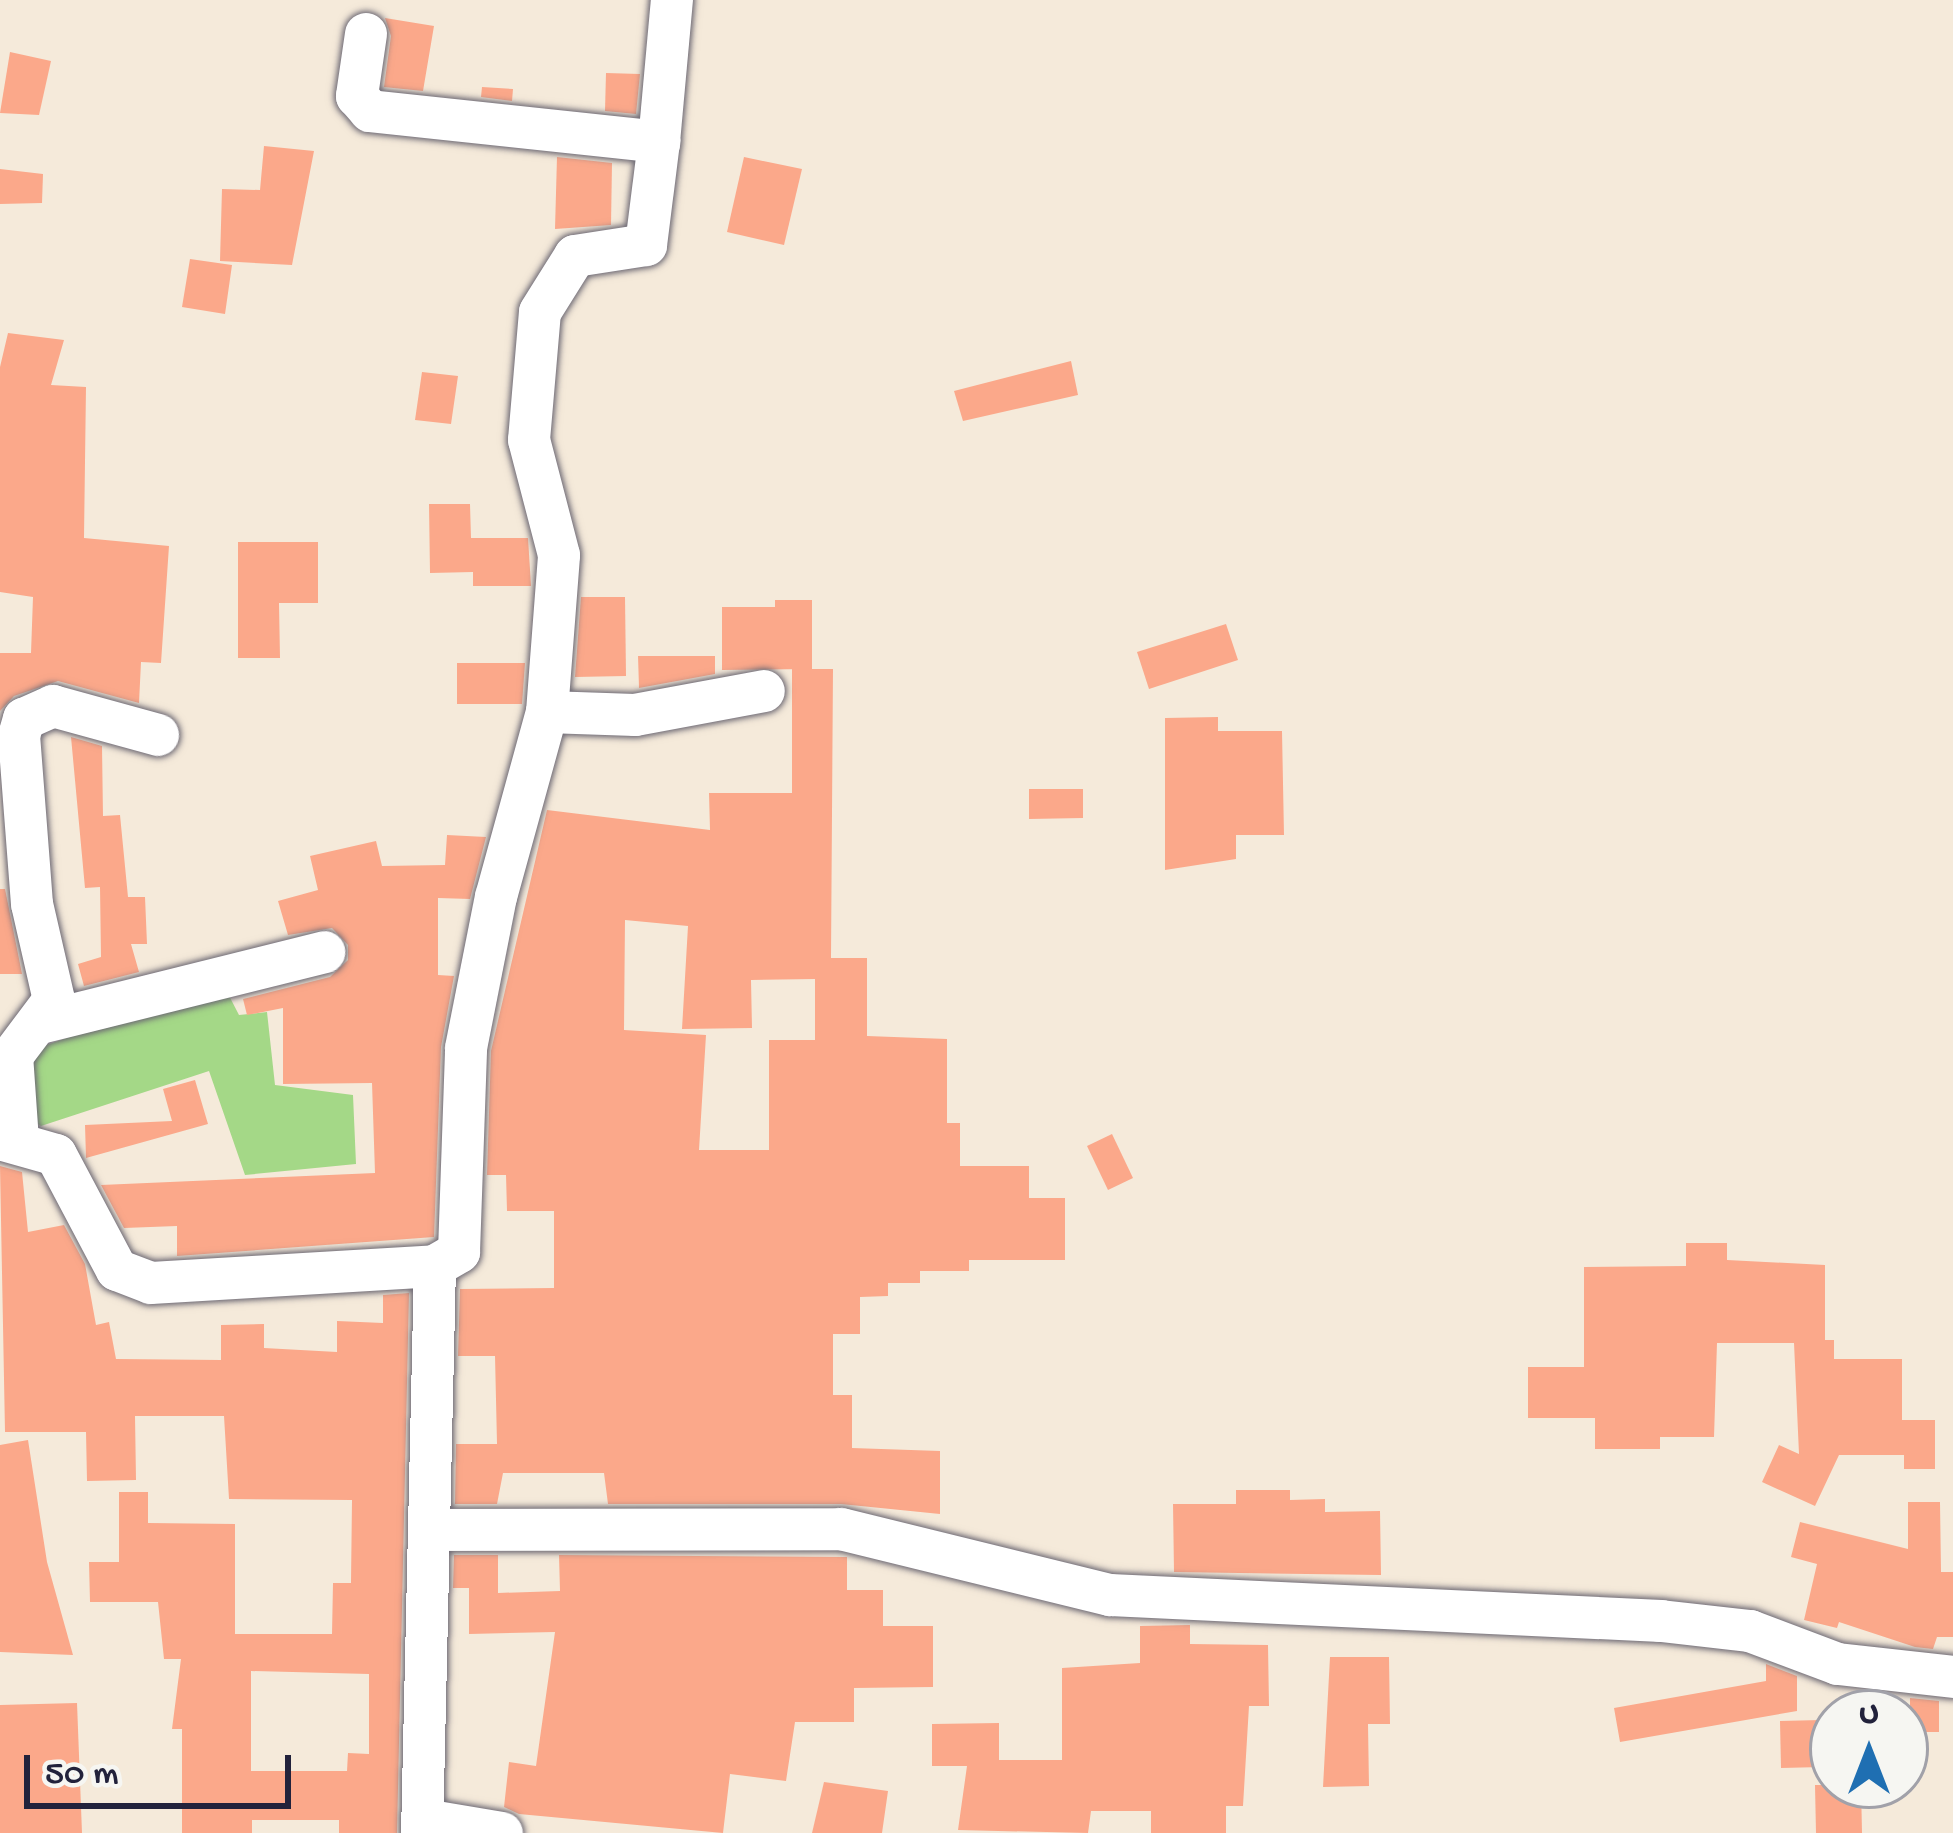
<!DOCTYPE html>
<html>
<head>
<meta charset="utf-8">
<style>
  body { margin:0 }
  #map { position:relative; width:1953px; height:1833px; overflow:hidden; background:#f5eada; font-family:"Gochi Hand",sans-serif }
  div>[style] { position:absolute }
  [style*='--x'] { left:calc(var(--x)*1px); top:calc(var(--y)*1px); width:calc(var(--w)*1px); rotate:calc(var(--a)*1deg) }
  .green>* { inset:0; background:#a4d887 }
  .building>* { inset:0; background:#fba88a }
  .roads { filter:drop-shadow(0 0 3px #6c6873) drop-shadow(0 0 3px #6c6873) }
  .minor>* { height:42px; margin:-21px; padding:0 21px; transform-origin:21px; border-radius:21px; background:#fff }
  span { translate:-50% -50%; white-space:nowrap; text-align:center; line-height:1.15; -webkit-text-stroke:12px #f6f6f2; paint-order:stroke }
  .north { position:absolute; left:1809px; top:1689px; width:120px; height:120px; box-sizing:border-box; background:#f6f6f2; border:3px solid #a1a1a9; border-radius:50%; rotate:0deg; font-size:33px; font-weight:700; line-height:48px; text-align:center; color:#22223b }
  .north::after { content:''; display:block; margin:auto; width:42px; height:54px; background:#1f6fb2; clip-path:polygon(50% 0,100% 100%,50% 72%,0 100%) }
  .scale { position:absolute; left:24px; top:1755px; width:267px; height:54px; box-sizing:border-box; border:6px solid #22223b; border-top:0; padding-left:15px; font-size:36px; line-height:42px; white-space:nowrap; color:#22223b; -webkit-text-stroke:9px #f6f6f2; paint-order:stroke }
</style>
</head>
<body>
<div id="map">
  <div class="green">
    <div style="clip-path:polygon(223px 984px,239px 1015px,267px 1012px,275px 1085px,353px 1095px,356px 1164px,245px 1175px,209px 1071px,41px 1126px,29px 1119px,29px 1051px)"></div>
  </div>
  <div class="building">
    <div style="clip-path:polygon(385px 18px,434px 26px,423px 91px,384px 87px,391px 36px)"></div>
    <div style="clip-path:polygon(10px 52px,51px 61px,39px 115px,0 113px)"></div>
    <div style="clip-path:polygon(606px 73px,640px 74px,636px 114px,605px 111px)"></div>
    <div style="clip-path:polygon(482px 87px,513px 89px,512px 101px,481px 97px)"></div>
    <div style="clip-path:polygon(264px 146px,314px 151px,292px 265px,220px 261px,222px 189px,260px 190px)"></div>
    <div style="clip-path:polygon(557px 157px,612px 163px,611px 225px,555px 229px)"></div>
    <div style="clip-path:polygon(744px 157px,802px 169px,784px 245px,727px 232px)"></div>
    <div style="clip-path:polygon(0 169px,43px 174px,42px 203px,0 204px)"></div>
    <div style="clip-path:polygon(190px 259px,232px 265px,225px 314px,182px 307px)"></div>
    <div style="clip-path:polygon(8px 333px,64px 340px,51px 385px,86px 387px,84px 538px,169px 546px,161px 663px,141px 662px,139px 703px,58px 681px,14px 696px,0 711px,0 653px,31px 653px,33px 597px,0 592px,0 367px)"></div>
    <div style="clip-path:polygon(1071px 361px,1078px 395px,963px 421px,954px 391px)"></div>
    <div style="clip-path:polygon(422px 372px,458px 376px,451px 424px,415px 420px)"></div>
    <div style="clip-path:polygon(429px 504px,470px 504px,471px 538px,528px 538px,531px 586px,473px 586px,473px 572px,430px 573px)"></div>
    <div style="clip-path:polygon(238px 542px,318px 542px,318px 603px,279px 603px,280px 658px,238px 658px)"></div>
    <div style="clip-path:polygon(581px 597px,625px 597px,626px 676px,575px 677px)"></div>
    <div style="clip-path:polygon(775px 600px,812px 600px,812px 669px,722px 670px,722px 607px,775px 607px)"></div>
    <div style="clip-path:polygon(1226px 624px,1238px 660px,1149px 689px,1137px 652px)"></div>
    <div style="clip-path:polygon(638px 656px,715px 656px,715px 674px,639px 688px)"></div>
    <div style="clip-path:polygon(457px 663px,525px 663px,522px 704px,457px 704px)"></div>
    <div style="clip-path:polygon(evenodd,792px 669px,833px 669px,831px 958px,867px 958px,867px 1036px,947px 1039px,947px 1123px,960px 1123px,960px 1166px,1029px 1166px,1029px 1198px,1065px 1198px,1065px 1260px,969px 1260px,969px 1271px,920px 1271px,920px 1283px,888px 1283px,888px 1296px,860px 1297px,860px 1334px,833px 1334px,833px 1395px,852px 1395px,852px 1448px,940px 1451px,940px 1514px,841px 1504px,608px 1504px,604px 1473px,503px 1473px,497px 1504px,455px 1504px,456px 1444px,497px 1444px,495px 1356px,458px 1356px,460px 1289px,554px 1288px,554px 1211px,507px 1211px,506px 1175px,487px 1175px,491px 1051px,547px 810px,710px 830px,709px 793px,792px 793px,792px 669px,625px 920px,688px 926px,682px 1029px,752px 1028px,751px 980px,815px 979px,815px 1040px,769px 1040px,769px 1150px,699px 1150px,706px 1035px,624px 1030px,625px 920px)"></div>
    <div style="clip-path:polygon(1218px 717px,1218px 731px,1282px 731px,1284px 835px,1236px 835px,1236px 859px,1165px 870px,1165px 718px)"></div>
    <div style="clip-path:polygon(71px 737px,102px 746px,103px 816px,120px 815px,128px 897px,145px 897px,147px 944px,131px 944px,139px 972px,84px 986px,78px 964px,101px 957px,100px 887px,85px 888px)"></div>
    <div style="clip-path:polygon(1029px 789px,1083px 789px,1083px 818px,1029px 819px)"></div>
    <div style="clip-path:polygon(447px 835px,486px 837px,470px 899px,438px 898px,438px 975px,454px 976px,441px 1047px,434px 1237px,177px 1256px,177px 1226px,124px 1228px,101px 1185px,375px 1173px,372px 1083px,283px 1084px,283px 1008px,247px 1015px,243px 999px,330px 977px,348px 960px,348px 945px,332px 928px,288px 935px,278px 901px,318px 890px,310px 856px,376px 841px,382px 866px,445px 865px)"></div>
    <div style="clip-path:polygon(0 889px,5px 889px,22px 974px,0 974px)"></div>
    <div style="clip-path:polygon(195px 1080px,208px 1124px,86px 1158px,85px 1125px,172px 1121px,163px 1089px)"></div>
    <div style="clip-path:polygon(1112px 1134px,1133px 1178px,1108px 1190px,1087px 1146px)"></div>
    <div style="clip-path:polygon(evenodd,0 1166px,22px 1172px,28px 1232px,64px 1225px,85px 1264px,96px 1325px,109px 1322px,116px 1359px,221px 1360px,221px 1325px,264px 1324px,264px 1348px,337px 1352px,337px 1321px,383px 1323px,383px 1295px,409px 1293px,397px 1833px,339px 1833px,339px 1820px,252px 1820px,252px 1833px,182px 1833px,182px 1729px,172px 1729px,181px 1659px,164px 1659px,158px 1602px,90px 1602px,89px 1562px,119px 1562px,119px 1492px,148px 1492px,148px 1523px,235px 1524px,235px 1634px,332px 1634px,333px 1583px,351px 1583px,352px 1500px,229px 1499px,224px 1416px,135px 1416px,136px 1480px,87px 1481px,86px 1432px,5px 1432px,0 1166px,251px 1671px,369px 1674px,369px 1754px,348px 1753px,347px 1771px,251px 1771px,251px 1671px)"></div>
    <div style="clip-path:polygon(1686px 1243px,1727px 1243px,1727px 1260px,1825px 1265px,1825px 1340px,1834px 1340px,1834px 1359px,1902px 1359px,1902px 1420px,1935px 1420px,1935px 1469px,1904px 1469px,1904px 1455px,1839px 1455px,1815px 1506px,1762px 1482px,1779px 1445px,1799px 1454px,1794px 1343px,1717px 1343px,1714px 1437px,1660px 1437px,1660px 1449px,1595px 1449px,1595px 1418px,1528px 1418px,1528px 1367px,1584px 1367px,1584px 1267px,1686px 1266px)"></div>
    <div style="clip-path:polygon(28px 1440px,47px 1562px,73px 1655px,0 1652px,0 1445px)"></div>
    <div style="clip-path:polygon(1236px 1490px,1290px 1490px,1290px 1500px,1325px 1499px,1325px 1512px,1380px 1511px,1381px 1575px,1174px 1572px,1173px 1504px,1236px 1504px)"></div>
    <div style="clip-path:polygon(1908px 1502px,1940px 1502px,1941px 1572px,1953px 1572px,1953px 1637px,1937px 1637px,1933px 1649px,1915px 1647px,1839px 1622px,1837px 1628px,1804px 1620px,1817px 1564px,1791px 1557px,1800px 1522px,1908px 1549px)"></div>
    <div style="clip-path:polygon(454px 1555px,498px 1555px,498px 1593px,560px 1591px,559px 1555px,847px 1557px,847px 1590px,883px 1590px,883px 1626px,933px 1626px,933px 1687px,854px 1688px,854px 1722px,795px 1722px,786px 1781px,730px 1774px,723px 1833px,519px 1814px,504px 1807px,509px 1762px,536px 1766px,555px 1632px,469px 1634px,469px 1588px,453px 1588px)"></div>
    <div style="clip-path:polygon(1190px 1625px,1190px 1644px,1268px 1645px,1269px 1706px,1249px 1706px,1243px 1806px,1226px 1806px,1226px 1833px,1151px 1833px,1151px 1811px,1091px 1811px,1088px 1833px,958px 1830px,967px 1766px,932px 1766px,932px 1724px,999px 1723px,999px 1760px,1062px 1760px,1062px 1668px,1140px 1663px,1140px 1626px)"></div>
    <div style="clip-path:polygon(1330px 1657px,1389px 1657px,1390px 1724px,1368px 1724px,1369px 1786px,1323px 1787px)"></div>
    <div style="clip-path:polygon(1766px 1664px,1797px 1676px,1797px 1711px,1620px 1742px,1614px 1708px,1766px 1681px)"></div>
    <div style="clip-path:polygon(1910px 1698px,1939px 1701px,1939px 1732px,1910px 1732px)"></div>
    <div style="clip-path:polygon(77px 1703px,82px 1833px,0 1833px,0 1705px)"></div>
    <div style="clip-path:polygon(1821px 1720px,1822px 1767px,1781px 1768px,1780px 1721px)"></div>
    <div style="clip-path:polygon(824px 1782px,888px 1791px,882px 1833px,812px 1833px)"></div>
    <div style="clip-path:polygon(1815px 1785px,1861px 1785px,1862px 1833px,1816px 1833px)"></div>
  </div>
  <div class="roads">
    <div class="minor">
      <div style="--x:366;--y:34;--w:63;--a:98.3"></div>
      <div style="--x:357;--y:96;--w:20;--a:49"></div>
      <div style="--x:370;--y:111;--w:291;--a:6.1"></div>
      <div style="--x:659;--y:142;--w:143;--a:-84.8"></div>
      <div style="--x:547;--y:712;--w:88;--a:2"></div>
      <div style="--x:635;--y:715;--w:131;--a:-10.5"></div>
      <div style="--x:44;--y:1022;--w:289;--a:-14"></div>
      <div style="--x:0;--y:1139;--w:58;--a:15.9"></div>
      <div style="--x:56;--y:1155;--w:130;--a:62.1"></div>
      <div style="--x:117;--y:1270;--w:36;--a:21"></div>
      <div style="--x:151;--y:1283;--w:285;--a:-3.4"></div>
      <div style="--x:435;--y:1266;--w:567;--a:91.31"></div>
      <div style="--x:18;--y:1141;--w:85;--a:-94"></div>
      <div style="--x:12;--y:1056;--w:70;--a:-53.1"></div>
      <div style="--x:54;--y:1000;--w:98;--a:-102.9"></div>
      <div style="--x:32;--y:904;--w:169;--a:-94.4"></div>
      <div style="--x:19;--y:736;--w:18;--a:-74"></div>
      <div style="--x:24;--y:719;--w:32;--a:-24"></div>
      <div style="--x:53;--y:706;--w:109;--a:15.4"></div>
      <div style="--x:435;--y:1266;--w:28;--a:-30"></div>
      <div style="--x:459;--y:1252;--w:204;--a:-88"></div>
      <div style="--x:466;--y:1048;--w:154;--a:-78.8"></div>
      <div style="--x:496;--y:897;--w:192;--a:-74.6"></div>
      <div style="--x:547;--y:712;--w:157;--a:-85.6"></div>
      <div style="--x:559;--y:555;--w:119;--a:-104.6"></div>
      <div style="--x:529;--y:440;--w:128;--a:-85.1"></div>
      <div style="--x:540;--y:312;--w:66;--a:-58"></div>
      <div style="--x:575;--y:256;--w:72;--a:-8.8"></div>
      <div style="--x:646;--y:245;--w:104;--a:-82.8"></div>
      <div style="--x:434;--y:1530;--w:407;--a:-0.1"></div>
      <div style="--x:841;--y:1529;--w:277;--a:13.8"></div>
      <div style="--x:1110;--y:1595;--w:552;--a:2.7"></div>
      <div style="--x:1661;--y:1621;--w:90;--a:6.4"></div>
      <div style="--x:1750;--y:1631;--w:94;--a:20.6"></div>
      <div style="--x:1838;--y:1664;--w:116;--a:6.4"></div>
      <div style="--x:424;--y:1820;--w:79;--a:9.5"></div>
    </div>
  </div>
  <div class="north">U</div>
  <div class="scale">50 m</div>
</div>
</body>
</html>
